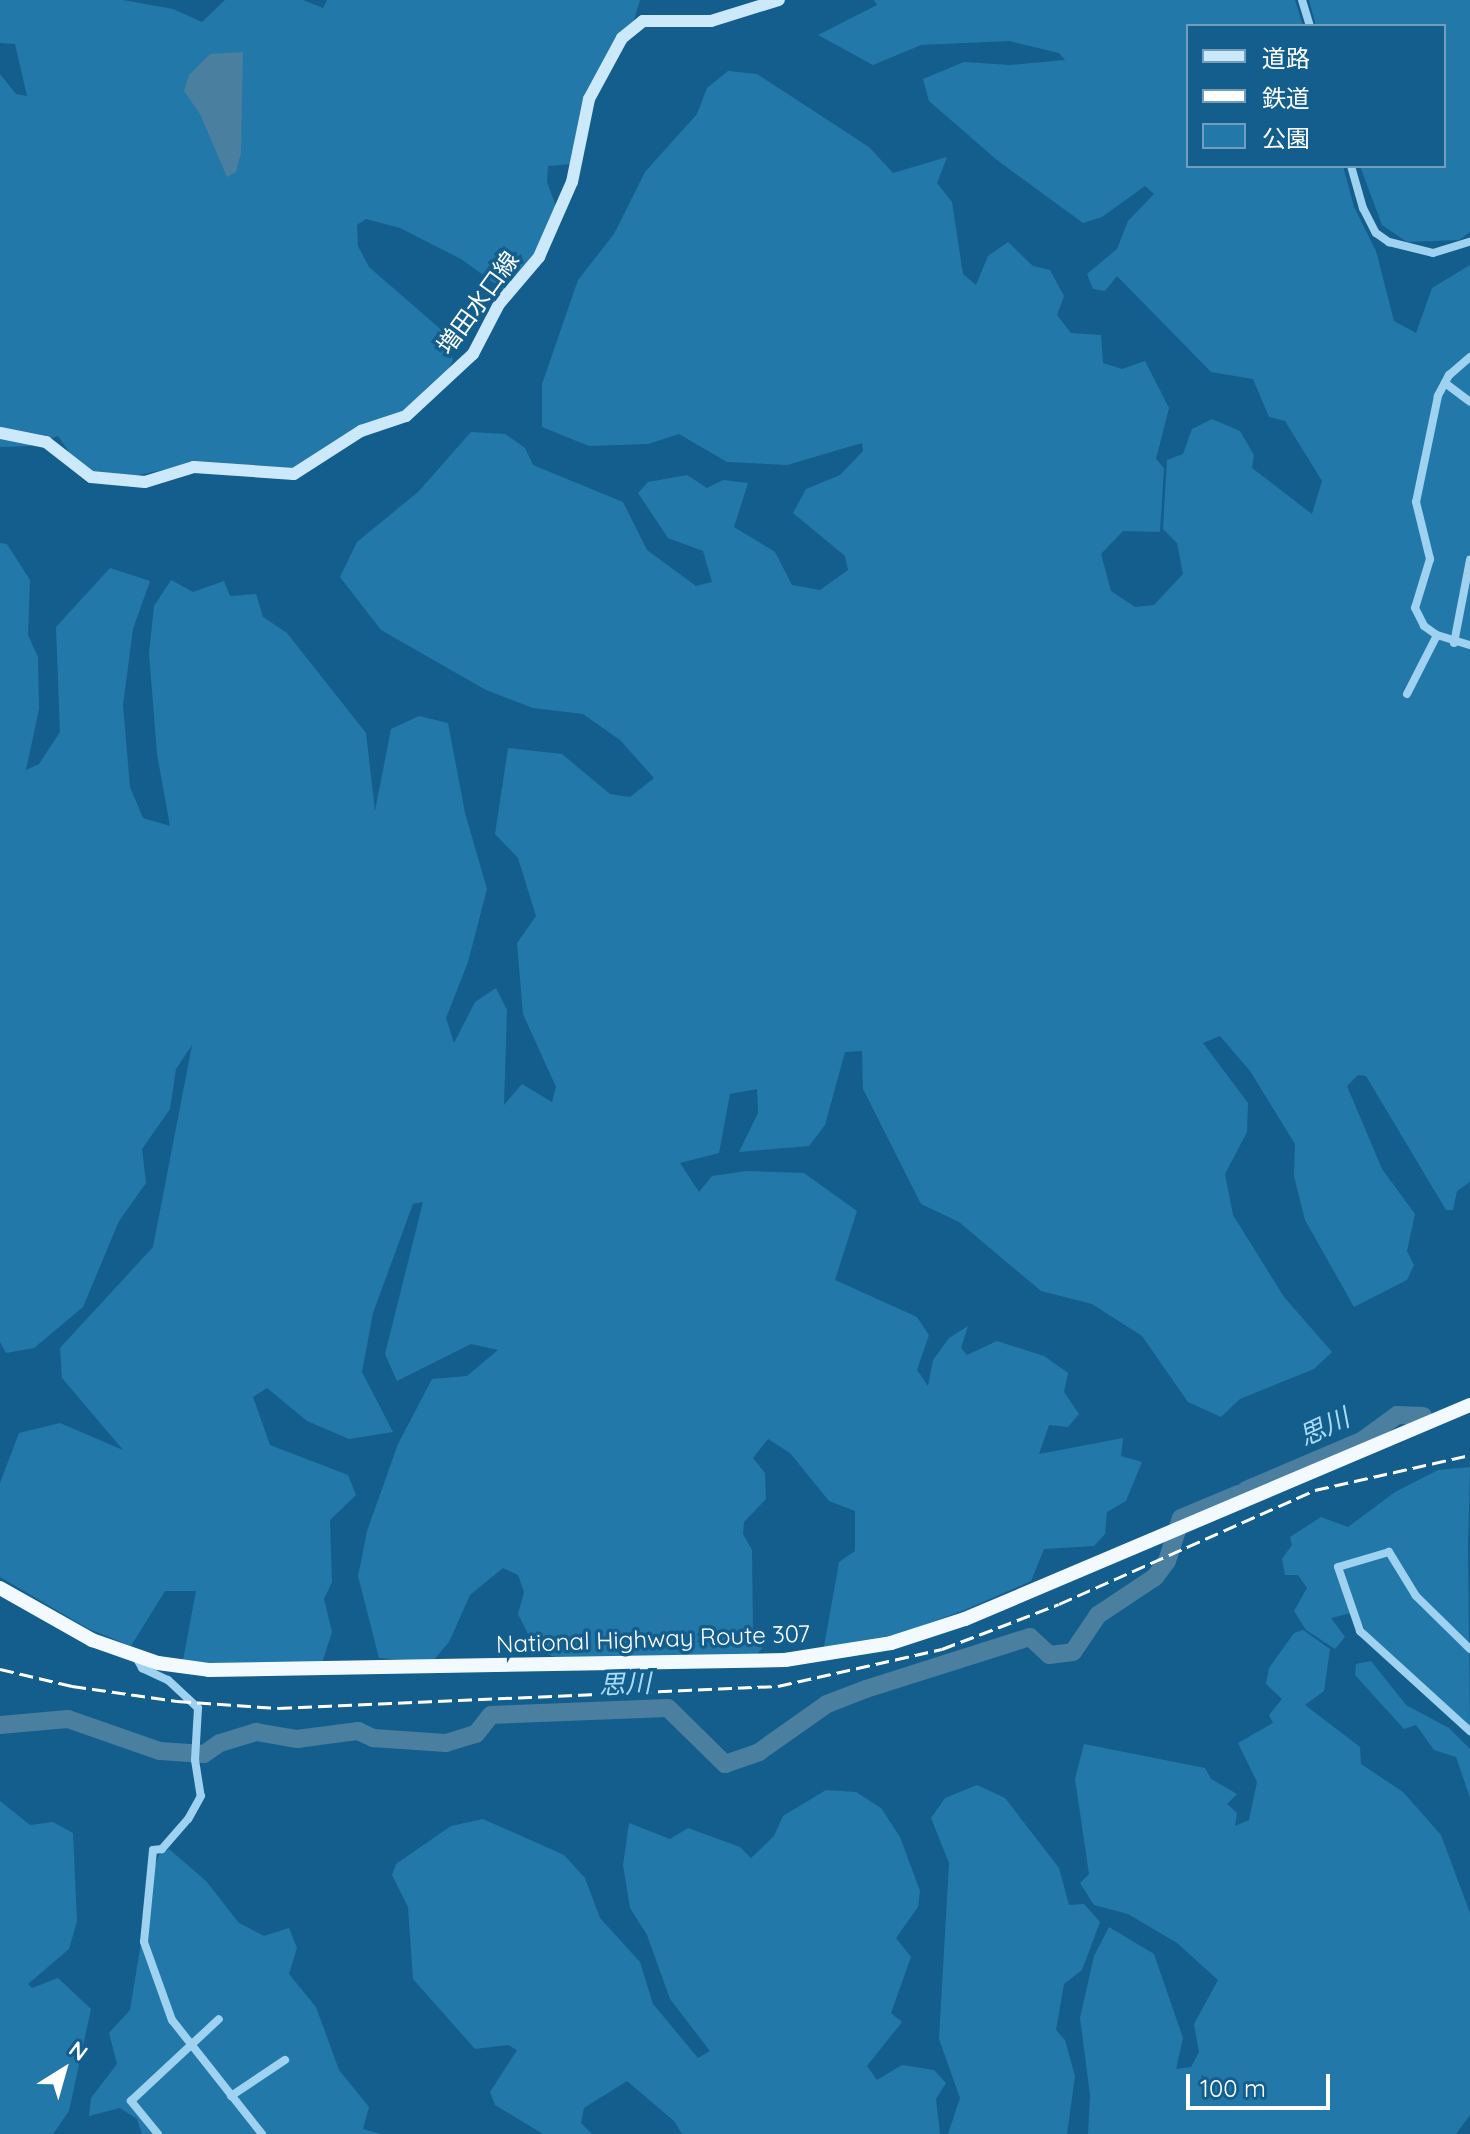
<!DOCTYPE html>
<html>
<head>
<meta charset="utf-8">
<style>
  body { margin:0 }
  #map { position:relative; width:1470px; height:2134px; overflow:hidden; background:#145e8d; font-family:Quicksand,"Noto Sans JP",sans-serif }
  div>[style] { position:absolute }
  [style*='--x'] { left:calc(var(--x)*1px); top:calc(var(--y)*1px); width:calc(var(--w)*1px); rotate:calc(var(--a)*1deg) }
  .green>* { inset:0; background:#2378aa }
  .water>* { inset:0; background:#4a7fa0 }
  .river>* { height:18px; margin:-9px; padding:0 9px; transform-origin:9px; border-radius:9px; background:#4a7fa0 }
  .minor>* { height:8px; margin:-4px; padding:0 4px; transform-origin:4px; border-radius:4px; background:#9ed2f0 }
  .secondary>* { height:12px; margin:-6px; padding:0 6px; transform-origin:6px; border-radius:6px; background:#cce9fb }
  .trunk>* { height:14px; margin:-7px; padding:0 7px; transform-origin:7px; border-radius:7px; background:#f3faff }
  .rail>* { height:3px; margin-top:-1.5px; transform-origin:0; background:repeating-linear-gradient(90deg,#fff 0 14px,transparent 0 20px) }
  span { translate:-50% -50%; white-space:nowrap; text-align:center; line-height:1.15; -webkit-text-stroke:7px #145e8d; paint-order:stroke }
  .street-label { font-size:24px; color:#fff }
  .water-label { font-size:26px; color:#aadbf7; font-style:italic }
  .legend { position:absolute; left:1186px; top:24px; width:260px; height:144px; box-sizing:border-box; background:#145e8d; border:2px solid #729ebb; margin:0; padding:10px 14px; list-style:none; font-size:24px; color:#fff }
  .legend li { display:flex; align-items:center; gap:16px; height:40px }
  .legend b { width:40px; border:2px solid #729ebb }
  .north { position:absolute; left:24px; top:2030px; width:80px; height:80px; -webkit-text-stroke:6px #145e8d; paint-order:stroke; rotate:37deg; font-size:22px; font-weight:700; line-height:32px; text-align:center; color:#fff }
  .north::after { content:''; display:block; margin:auto; width:28px; height:36px; background:#fff; clip-path:polygon(50% 0,100% 100%,50% 72%,0 100%) }
  .scale { position:absolute; left:1186px; top:2074px; width:144px; height:36px; box-sizing:border-box; border:4px solid #fff; border-top:0; padding-left:10px; font-size:24px; line-height:28px; white-space:nowrap; color:#fff; -webkit-text-stroke:6px #145e8d; paint-order:stroke }
</style>
</head>
<body>
<div id="map">
  <div class="green">
    <div style="clip-path:polygon(0 0,123px 0,173px 9px,202px 22px,225px 0,303px 0,323px 8px,327px 0,640px 0,634px 20px,611px 47px,571px 164px,548px 166px,547px 182px,557px 209px,545px 239px,505px 291px,461px 259px,400px 228px,366px 219px,357px 225px,358px 246px,369px 267px,445px 333px,453px 360px,434px 398px,297px 468px,180px 466px,130px 477px,97px 474px,76px 462px,58px 436px,30px 446px,0 447px,0 74px,16px 94px,27px 96px,15px 44px,0 43px)"></div>
    <div style="clip-path:polygon(874px 0,1295px 0,1303px 26px,1188px 26px,1188px 166px,1343px 166px,1354px 207px,1376px 251px,1394px 321px,1416px 333px,1432px 288px,1470px 265px,1470px 1182px,1457px 1191px,1453px 1210px,1446px 1210px,1366px 1076px,1358px 1075px,1347px 1086px,1382px 1169px,1415px 1214px,1407px 1251px,1414px 1265px,1407px 1280px,1354px 1307px,1305px 1220px,1294px 1176px,1295px 1144px,1250px 1071px,1220px 1036px,1203px 1043px,1248px 1103px,1247px 1132px,1225px 1174px,1233px 1215px,1284px 1297px,1332px 1352px,1314px 1369px,1240px 1399px,1221px 1417px,1188px 1402px,1142px 1336px,1092px 1304px,1041px 1291px,959px 1222px,921px 1204px,863px 1089px,862px 1051px,845px 1052px,825px 1125px,809px 1146px,739px 1152px,758px 1113px,757px 1089px,730px 1094px,719px 1153px,680px 1163px,699px 1192px,712px 1176px,746px 1171px,804px 1173px,857px 1211px,835px 1280px,917px 1317px,929px 1335px,917px 1370px,928px 1386px,933px 1360px,949px 1338px,968px 1326px,961px 1348px,967px 1355px,997px 1341px,1044px 1356px,1068px 1373px,1064px 1392px,1079px 1414px,1068px 1427px,1049px 1425px,1039px 1454px,1123px 1438px,1121px 1456px,1142px 1462px,1126px 1501px,1107px 1512px,1105px 1534px,1094px 1546px,1044px 1549px,1031px 1581px,962px 1611px,899px 1634px,824px 1647px,839px 1562px,855px 1551px,855px 1511px,829px 1501px,790px 1453px,768px 1439px,753px 1458px,765px 1473px,766px 1499px,744px 1522px,743px 1534px,752px 1550px,753px 1633px,762px 1648px,755px 1657px,560px 1659px,536px 1650px,518px 1614px,524px 1592px,518px 1575px,503px 1568px,470px 1595px,449px 1642px,432px 1662px,379px 1658px,358px 1576px,367px 1531px,398px 1444px,432px 1379px,467px 1376px,498px 1350px,471px 1344px,397px 1381px,385px 1354px,423px 1202px,413px 1204px,373px 1313px,362px 1372px,393px 1432px,349px 1439px,307px 1421px,267px 1388px,253px 1397px,270px 1445px,348px 1475px,356px 1495px,330px 1520px,332px 1582px,324px 1599px,332px 1632px,322px 1663px,234px 1666px,183px 1660px,196px 1591px,165px 1591px,131px 1646px,89px 1629px,0 1577px,0 1483px,19px 1433px,60px 1423px,123px 1450px,62px 1378px,60px 1348px,153px 1247px,192px 1045px,176px 1069px,170px 1109px,142px 1149px,146px 1183px,119px 1221px,83px 1307px,34px 1348px,6px 1353px,0 1342px,0 543px,7px 544px,30px 580px,28px 635px,38px 657px,39px 709px,26px 770px,39px 764px,60px 732px,56px 627px,110px 568px,150px 581px,133px 629px,123px 705px,130px 787px,143px 818px,170px 826px,157px 754px,149px 653px,154px 606px,171px 580px,193px 592px,224px 581px,230px 596px,256px 594px,263px 617px,287px 633px,366px 733px,375px 811px,391px 729px,419px 716px,448px 723px,465px 813px,487px 889px,468px 962px,446px 1018px,454px 1043px,475px 1002px,496px 988px,507px 1010px,504px 1105px,522px 1084px,552px 1102px,556px 1087px,523px 1014px,517px 943px,536px 916px,518px 858px,495px 834px,508px 748px,562px 754px,610px 794px,630px 797px,654px 778px,620px 740px,583px 714px,533px 708px,486px 690px,381px 630px,340px 577px,357px 542px,418px 492px,471px 432px,505px 434px,525px 448px,533px 465px,623px 502px,647px 550px,696px 586px,712px 582px,703px 551px,668px 538px,638px 493px,648px 482px,687px 475px,707px 488px,723px 480px,748px 483px,734px 527px,775px 552px,792px 585px,820px 590px,848px 570px,845px 556px,793px 513px,806px 489px,840px 475px,863px 451px,862px 443px,787px 465px,727px 462px,679px 434px,648px 444px,589px 446px,542px 427px,542px 384px,578px 280px,614px 234px,645px 172px,697px 114px,707px 88px,728px 71px,757px 74px,869px 147px,893px 173px,947px 157px,937px 183px,952px 202px,963px 274px,976px 285px,988px 256px,1008px 242px,1033px 266px,1050px 270px,1064px 296px,1057px 315px,1071px 333px,1101px 335px,1103px 363px,1122px 369px,1145px 361px,1169px 408px,1156px 459px,1164px 468px,1160px 532px,1123px 531px,1101px 554px,1111px 591px,1135px 607px,1154px 605px,1183px 574px,1177px 543px,1163px 529px,1167px 460px,1183px 454px,1192px 429px,1212px 419px,1240px 431px,1254px 455px,1252px 468px,1312px 514px,1322px 481px,1285px 421px,1269px 417px,1253px 379px,1211px 372px,1117px 276px,1105px 291px,1093px 289px,1087px 274px,1117px 249px,1128px 221px,1154px 194px,1145px 186px,1102px 217px,1083px 223px,997px 160px,929px 101px,923px 79px,964px 62px,1010px 65px,1065px 60px,1059px 53px,1009px 41px,921px 45px,873px 65px,818px 35px,877px 5px)"></div>
    <div style="clip-path:polygon(1309px 0,1470px 0,1470px 232px,1459px 240px,1407px 242px,1382px 225px,1360px 166px,1444px 166px,1444px 26px,1316px 26px)"></div>
    <div style="clip-path:polygon(1470px 1467px,1468px 1547px,1470px 1731px,1367px 1633px,1355px 1612px,1331px 1618px,1345px 1637px,1335px 1649px,1306px 1630px,1294px 1611px,1307px 1588px,1298px 1575px,1285px 1575px,1282px 1559px,1292px 1545px,1290px 1537px,1321px 1517px,1348px 1527px,1395px 1492px,1438px 1470px)"></div>
    <div style="clip-path:polygon(1303px 1630px,1330px 1649px,1324px 1691px,1305px 1705px,1360px 1747px,1361px 1764px,1403px 1792px,1441px 1835px,1470px 1913px,1470px 2115px,1456px 2134px,1088px 2134px,1090px 2095px,1080px 2018px,1094px 1956px,1109px 1927px,1154px 1954px,1183px 2038px,1176px 2069px,1191px 2067px,1199px 2052px,1194px 2024px,1218px 1980px,1177px 1943px,1128px 1914px,1094px 1905px,1080px 1883px,1089px 1874px,1075px 1779px,1084px 1744px,1205px 1768px,1211px 1779px,1237px 1794px,1227px 1804px,1237px 1813px,1235px 1826px,1249px 1820px,1257px 1782px,1238px 1743px,1273px 1723px,1269px 1715px,1282px 1699px,1266px 1684px,1269px 1668px,1294px 1633px)"></div>
    <div style="clip-path:polygon(1371px 1661px,1406px 1705px,1449px 1728px,1470px 1749px,1470px 1798px,1456px 1757px,1434px 1750px,1416px 1725px,1404px 1729px,1355px 1675px,1356px 1664px)"></div>
    <div style="clip-path:polygon(977px 1785px,1005px 1798px,1059px 1868px,1069px 1905px,1084px 1904px,1100px 1922px,1082px 1970px,1064px 1984px,1056px 2030px,1065px 2040px,1075px 2076px,1067px 2134px,948px 2134px,960px 2098px,939px 2039px,949px 1863px,931px 1818px,945px 1798px)"></div>
    <div style="clip-path:polygon(826px 1790px,856px 1792px,881px 1808px,900px 1837px,920px 1891px,918px 1907px,896px 1938px,911px 1957px,891px 2013px,902px 2022px,867px 2066px,877px 2080px,902px 2065px,934px 2070px,946px 2083px,936px 2099px,940px 2134px,682px 2134px,674px 2121px,627px 2081px,584px 2108px,581px 2123px,592px 2134px,543px 2134px,495px 2105px,490px 2092px,517px 2050px,508px 2045px,475px 2049px,413px 1979px,408px 1907px,392px 1875px,396px 1864px,451px 1826px,483px 1819px,564px 1855px,585px 1878px,600px 1918px,640px 1962px,653px 2004px,698px 2058px,710px 2051px,670px 1999px,647px 1935px,630px 1908px,623px 1865px,629px 1823px,670px 1839px,688px 1828px,740px 1847px,751px 1858px,774px 1836px,783px 1816px)"></div>
    <div style="clip-path:polygon(0 1801px,30px 1825px,53px 1822px,73px 1833px,77px 1921px,69px 1949px,28px 1984px,32px 1988px,58px 1978px,91px 2009px,69px 2111px,53px 2134px,0 2134px)"></div>
    <div style="clip-path:polygon(169px 1849px,206px 1881px,239px 1923px,264px 1936px,289px 1928px,297px 1948px,289px 1974px,316px 2007px,339px 2070px,369px 2107px,363px 2129px,381px 2134px,142px 2134px,137px 2119px,120px 2108px,89px 2116px,91px 2098px,117px 2064px,109px 2033px,130px 2010px,153px 1870px,159px 1855px)"></div>
  </div>
  <div class="water">
    <div style="clip-path:polygon(243px 52px,241px 153px,236px 172px,227px 177px,200px 114px,184px 91px,189px 75px,210px 54px)"></div>
  </div>
  <div class="river">
    <div style="--x:1246;--y:1490;--w:127;--a:-23.1"></div>
    <div style="--x:1363;--y:1440;--w:42;--a:-36.3"></div>
    <div style="--x:1397;--y:1415;--w:26;--a:2"></div>
    <div style="--x:0;--y:1725;--w:68;--a:-5"></div>
    <div style="--x:68;--y:1719;--w:97;--a:19.2"></div>
    <div style="--x:160;--y:1751;--w:44;--a:3.9"></div>
    <div style="--x:204;--y:1754;--w:19;--a:-35"></div>
    <div style="--x:220;--y:1743;--w:38;--a:-17"></div>
    <div style="--x:256;--y:1732;--w:42;--a:9.7"></div>
    <div style="--x:297;--y:1739;--w:62;--a:-7.5"></div>
    <div style="--x:358;--y:1731;--w:17;--a:25"></div>
    <div style="--x:373;--y:1738;--w:73;--a:3.9"></div>
    <div style="--x:446;--y:1743;--w:31;--a:-17"></div>
    <div style="--x:476;--y:1734;--w:24;--a:-52"></div>
    <div style="--x:491;--y:1715;--w:177;--a:-2.3"></div>
    <div style="--x:668;--y:1708;--w:80;--a:44.5"></div>
    <div style="--x:725;--y:1764;--w:36;--a:-19"></div>
    <div style="--x:759;--y:1752;--w:83;--a:-35.2"></div>
    <div style="--x:827;--y:1704;--w:42;--a:-21"></div>
    <div style="--x:866;--y:1689;--w:172;--a:-17.6"></div>
    <div style="--x:1030;--y:1637;--w:26;--a:43"></div>
    <div style="--x:1049;--y:1655;--w:24;--a:-7"></div>
    <div style="--x:1073;--y:1652;--w:45;--a:-56"></div>
    <div style="--x:1098;--y:1615;--w:69;--a:-33.7"></div>
    <div style="--x:1155;--y:1577;--w:20;--a:-53"></div>
    <div style="--x:1167;--y:1561;--w:45;--a:-72"></div>
    <div style="--x:1181;--y:1518;--w:62;--a:-22.8"></div>
  </div>
  <div class="minor">
    <div style="--x:1302;--y:0;--w:27;--a:73"></div>
    <div style="--x:1351;--y:166;--w:44;--a:74.1"></div>
    <div style="--x:1363;--y:208;--w:28;--a:63"></div>
    <div style="--x:1376;--y:233;--w:16;--a:35"></div>
    <div style="--x:1389;--y:242;--w:45;--a:14"></div>
    <div style="--x:1433;--y:253;--w:39;--a:-17"></div>
    <div style="--x:1470;--y:357;--w:28;--a:139"></div>
    <div style="--x:1449;--y:375;--w:24;--a:118"></div>
    <div style="--x:1438;--y:396;--w:108;--a:101.7"></div>
    <div style="--x:1416;--y:502;--w:59;--a:76.2"></div>
    <div style="--x:1430;--y:559;--w:51;--a:107"></div>
    <div style="--x:1415;--y:608;--w:20;--a:63"></div>
    <div style="--x:1424;--y:626;--w:16;--a:35"></div>
    <div style="--x:1437;--y:635;--w:34;--a:17"></div>
    <div style="--x:1445;--y:383;--w:31;--a:37"></div>
    <div style="--x:1454;--y:643;--w:85;--a:-79.1"></div>
    <div style="--x:1407;--y:694;--w:66;--a:-63"></div>
    <div style="--x:1470;--y:1649;--w:76;--a:-135.5"></div>
    <div style="--x:1416;--y:1596;--w:52;--a:-121.5"></div>
    <div style="--x:1389;--y:1552;--w:53;--a:163.6"></div>
    <div style="--x:1338;--y:1567;--w:68;--a:71"></div>
    <div style="--x:1360;--y:1631;--w:149;--a:42.3"></div>
    <div style="--x:136;--y:1657;--w:13;--a:61"></div>
    <div style="--x:142;--y:1668;--w:29;--a:25"></div>
    <div style="--x:168;--y:1680;--w:41;--a:43"></div>
    <div style="--x:198;--y:1708;--w:52;--a:93.3"></div>
    <div style="--x:195;--y:1760;--w:36;--a:81"></div>
    <div style="--x:201;--y:1796;--w:26;--a:119"></div>
    <div style="--x:188;--y:1819;--w:40;--a:131"></div>
    <div style="--x:162;--y:1849;--w:9;--a:174"></div>
    <div style="--x:153;--y:1850;--w:92;--a:95.6"></div>
    <div style="--x:144;--y:1942;--w:83;--a:70.3"></div>
    <div style="--x:172;--y:2020;--w:145;--a:51.7"></div>
    <div style="--x:231;--y:2096;--w:65;--a:-33.7"></div>
    <div style="--x:158;--y:2134;--w:43;--a:-129.3"></div>
    <div style="--x:131;--y:2101;--w:120;--a:-43"></div>
  </div>
  <div class="secondary">
    <div style="--x:0;--y:433;--w:47;--a:11.1"></div>
    <div style="--x:46;--y:442;--w:57;--a:37.9"></div>
    <div style="--x:91;--y:477;--w:54;--a:5.3"></div>
    <div style="--x:145;--y:482;--w:51;--a:-17"></div>
    <div style="--x:194;--y:467;--w:100;--a:4"></div>
    <div style="--x:294;--y:474;--w:80;--a:-32.7"></div>
    <div style="--x:361;--y:431;--w:47;--a:-18.4"></div>
    <div style="--x:406;--y:416;--w:91;--a:-42.8"></div>
    <div style="--x:473;--y:354;--w:56;--a:-62.5"></div>
    <div style="--x:499;--y:304;--w:62;--a:-49.6"></div>
    <div style="--x:539;--y:257;--w:82;--a:-66.3"></div>
    <div style="--x:572;--y:182;--w:85;--a:-78.4"></div>
    <div style="--x:589;--y:99;--w:69;--a:-61.6"></div>
    <div style="--x:622;--y:38;--w:27;--a:-39"></div>
    <div style="--x:643;--y:21;--w:68;--a:0"></div>
    <div style="--x:711;--y:21;--w:71;--a:-17.2"></div>
  </div>
  <div class="trunk">
    <div style="--x:0;--y:1588;--w:106;--a:29.5"></div>
    <div style="--x:92;--y:1640;--w:70;--a:19.2"></div>
    <div style="--x:158;--y:1663;--w:51;--a:7.8"></div>
    <div style="--x:209;--y:1670;--w:576;--a:-0.99"></div>
    <div style="--x:785;--y:1660;--w:107;--a:-9.1"></div>
    <div style="--x:891;--y:1643;--w:78;--a:-18"></div>
    <div style="--x:965;--y:1619;--w:548;--a:-22.97"></div>
  </div>
  <div class="rail">
    <div style="--x:0;--y:1669;--w:74;--a:13.3"></div>
    <div style="--x:72;--y:1686;--w:106;--a:8.1"></div>
    <div style="--x:177;--y:1701;--w:101;--a:4"></div>
    <div style="--x:278;--y:1708;--w:500;--a:-2.52"></div>
    <div style="--x:778;--y:1686;--w:168;--a:-12.7"></div>
    <div style="--x:942;--y:1649;--w:125;--a:-21"></div>
    <div style="--x:1059;--y:1604;--w:280;--a:-24"></div>
    <div style="--x:1315;--y:1490;--w:159;--a:-12.7"></div>
  </div>
  <div class="street-label">
    <span style="left:478px;top:303px;rotate:-54deg">増田水口線</span>
    <span style="left:653px;top:1639px;rotate:-2deg">National Highway Route 307</span>
  </div>
  <div class="water-label">
    <span style="left:1324px;top:1427px;rotate:-25deg">思川</span>
    <span style="left:625px;top:1684px;rotate:-2deg">思川</span>
  </div>
  <ul class="legend">
  <li><b style="height:10px;background:#cce9fb"></b>道路</li>
  <li><b style="height:10px;background:#fff"></b>鉄道</li>
  <li><b style="height:22px;background:#2378aa"></b>公園</li>
  </ul>
  <div class="north">N</div>
  <div class="scale">100 m</div>
</div>
</body>
</html>
